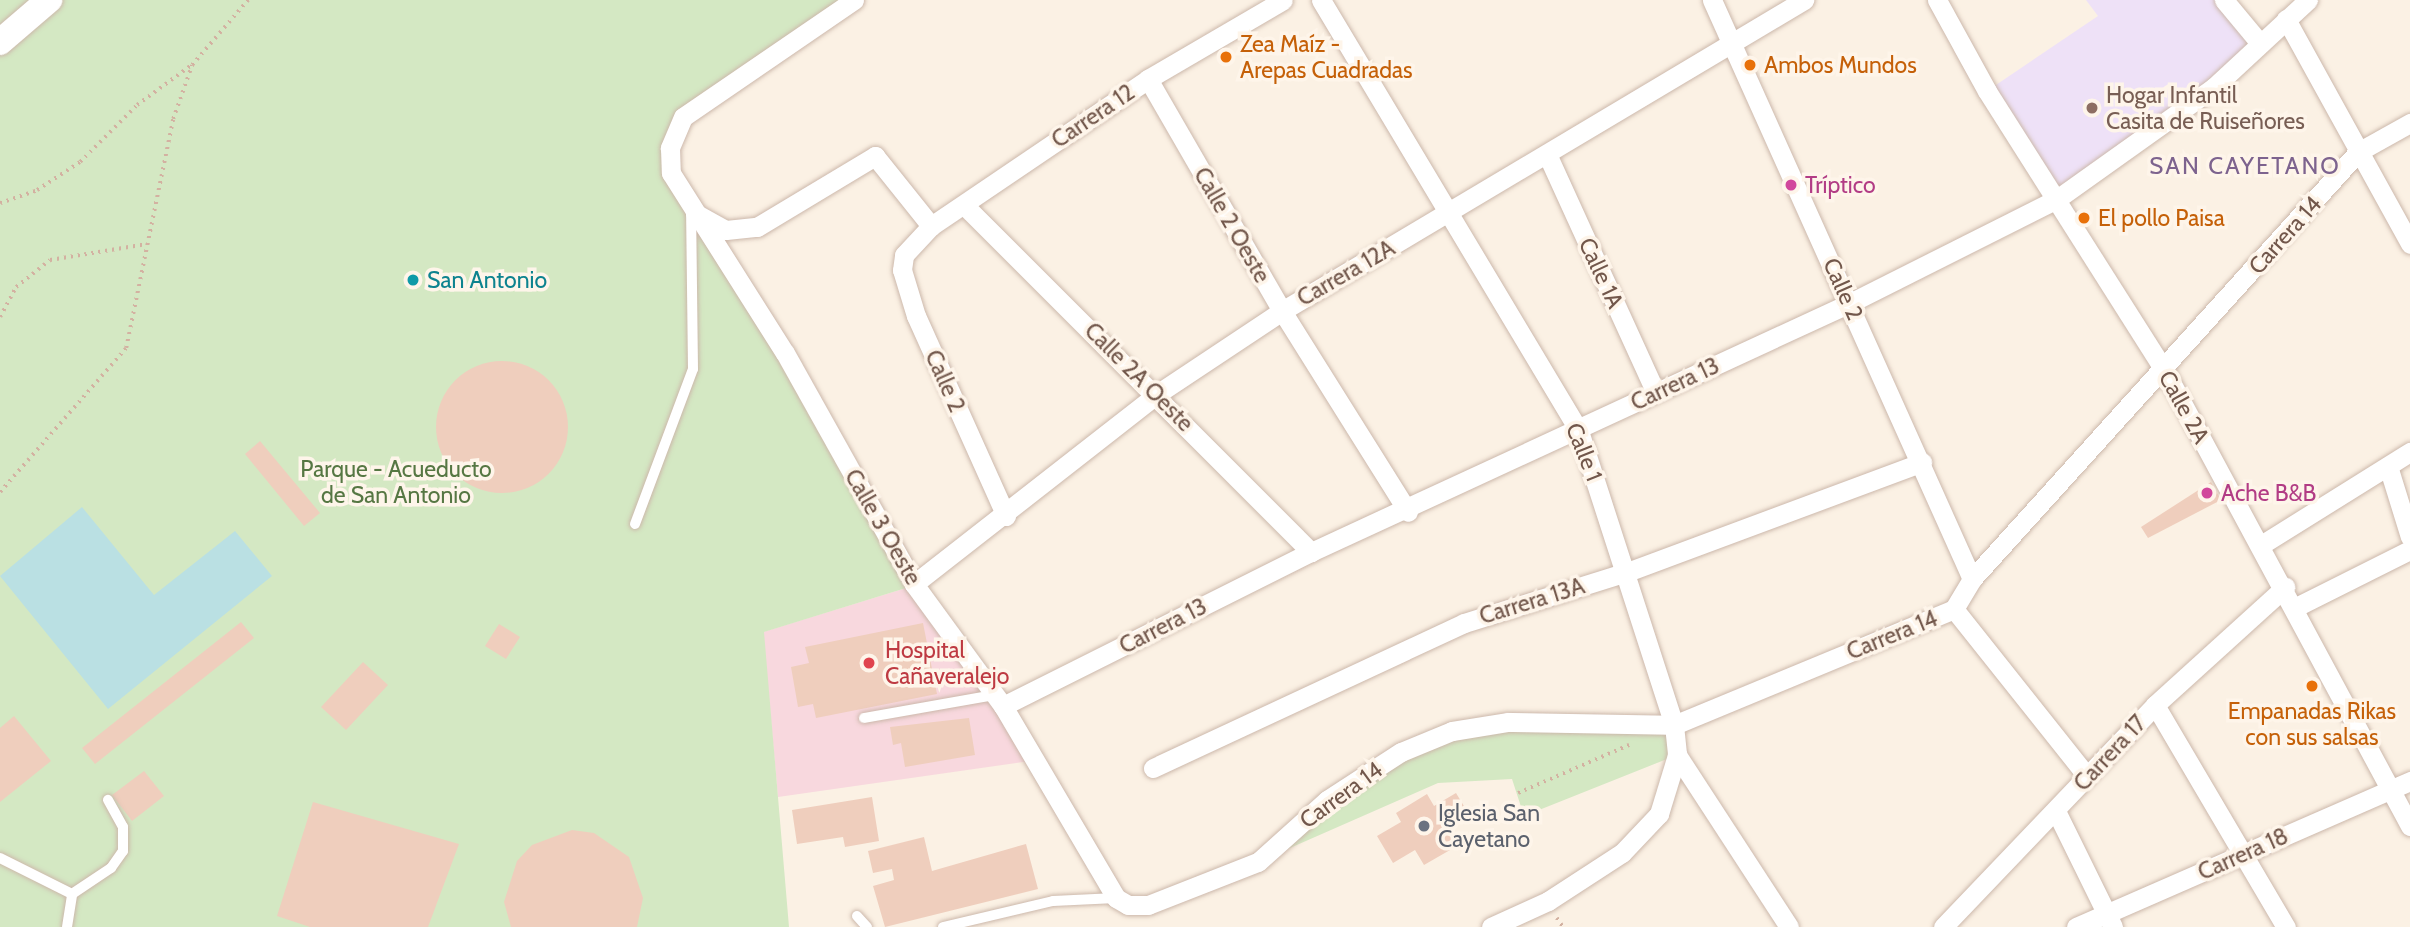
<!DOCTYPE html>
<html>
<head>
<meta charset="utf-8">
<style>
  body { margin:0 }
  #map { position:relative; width:2410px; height:927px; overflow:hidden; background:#fbf1e4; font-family:Cabin,sans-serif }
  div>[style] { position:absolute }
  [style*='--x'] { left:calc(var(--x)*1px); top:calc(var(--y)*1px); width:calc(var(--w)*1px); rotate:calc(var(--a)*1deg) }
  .education>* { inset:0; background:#eee1f7 }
  .medical>* { inset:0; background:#f8d8de }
  .green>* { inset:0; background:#d4e8c3 }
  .water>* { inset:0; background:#bae0e3 }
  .building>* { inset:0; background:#efcebd }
  .round { border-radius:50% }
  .path>* { height:3.5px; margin-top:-1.75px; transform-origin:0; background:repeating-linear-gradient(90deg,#d3b1a1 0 2px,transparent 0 7px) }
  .roads { filter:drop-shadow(0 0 2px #ccb8ab) drop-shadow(0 0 2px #ccb8ab) }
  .service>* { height:10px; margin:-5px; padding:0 5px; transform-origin:5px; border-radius:5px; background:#fff }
  .minor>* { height:19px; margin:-9.5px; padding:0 9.5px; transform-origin:9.5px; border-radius:9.5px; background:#fff }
  .secondary>* { height:26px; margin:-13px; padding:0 13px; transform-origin:13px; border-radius:13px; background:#fff }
  .dots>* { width:19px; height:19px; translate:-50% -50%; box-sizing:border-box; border:4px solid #fef5ea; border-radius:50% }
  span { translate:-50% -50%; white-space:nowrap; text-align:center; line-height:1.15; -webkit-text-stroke:7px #fef5ea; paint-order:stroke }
  .food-label { font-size:23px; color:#c56008 }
  .left { translate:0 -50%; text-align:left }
  .education-label { font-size:23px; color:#785e54 }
  .street-label { font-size:23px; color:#72574b }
  .hotel-label { font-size:23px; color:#b23c85 }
  .culture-label { font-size:23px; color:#0d838f }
  .park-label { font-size:23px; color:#567743 }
  .health-label { font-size:23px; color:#be3a42 }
  .worship-label { font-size:23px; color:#5b616d }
  .neighbourhood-label { font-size:24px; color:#7d638e; letter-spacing:2px }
</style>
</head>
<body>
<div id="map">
  <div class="education">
    <div style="clip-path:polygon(2086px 0,2224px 0,2259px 42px,2057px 199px,1987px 91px,2098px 16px)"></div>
  </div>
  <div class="medical">
    <div style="clip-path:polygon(906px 588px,1037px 760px,778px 797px,763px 632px)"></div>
  </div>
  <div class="green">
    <div style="clip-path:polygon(0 0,854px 0,683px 117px,671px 173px,785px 353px,906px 588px,764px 632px,789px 927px,0 927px)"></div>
    <div style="clip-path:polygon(1674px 725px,1677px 755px,1524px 816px,1512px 779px,1438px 783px,1258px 862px,1327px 800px,1452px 731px)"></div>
  </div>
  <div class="water">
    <div style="clip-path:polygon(82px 507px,154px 595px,235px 531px,272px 576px,108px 709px,0 576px)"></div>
  </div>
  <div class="building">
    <div class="round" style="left:436px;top:361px;width:132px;height:132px"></div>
    <div style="clip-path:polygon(260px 441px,320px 513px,304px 526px,245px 454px)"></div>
    <div style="clip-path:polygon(2211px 482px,2221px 500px,2148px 538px,2141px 527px)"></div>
    <div style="clip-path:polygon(241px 622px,254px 638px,95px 764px,82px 748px)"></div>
    <div style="clip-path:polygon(923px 623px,937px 694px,816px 718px,813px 704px,798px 707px,791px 667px,809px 663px,805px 647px)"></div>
    <div style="clip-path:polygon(499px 624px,520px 637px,506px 659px,485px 646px)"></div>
    <div style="clip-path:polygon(363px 662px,388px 685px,346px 730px,321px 707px)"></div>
    <div style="clip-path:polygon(14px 716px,51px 761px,0 802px,0 728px)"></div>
    <div style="clip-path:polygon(969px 718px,975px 755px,905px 767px,901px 743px,893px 745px,890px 727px)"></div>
    <div style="clip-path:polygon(144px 771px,164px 796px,132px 821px,112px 795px)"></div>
    <div style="clip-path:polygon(1456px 793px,1470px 816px,1447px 829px,1457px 846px,1424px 865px,1415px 850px,1393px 863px,1377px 836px,1401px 822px,1396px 813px,1427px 794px,1434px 806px)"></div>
    <div style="clip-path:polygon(872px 797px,879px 841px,845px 847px,843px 837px,797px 844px,792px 810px)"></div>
    <div style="clip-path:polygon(313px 802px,459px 844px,428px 927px,310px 927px,277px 916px)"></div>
    <div style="clip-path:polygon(572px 830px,594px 833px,629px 857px,643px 898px,637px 927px,511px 927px,504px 902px,517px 861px,532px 845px)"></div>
    <div style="clip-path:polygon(924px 837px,932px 871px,1026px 844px,1038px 889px,885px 927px,873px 886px,894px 880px,892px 869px,873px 873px,868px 851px)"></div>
  </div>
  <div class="path">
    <div style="--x:0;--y:203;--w:39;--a:-19"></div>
    <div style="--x:37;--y:190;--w:51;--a:-33.1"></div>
    <div style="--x:80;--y:162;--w:81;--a:-45"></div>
    <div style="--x:137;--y:105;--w:66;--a:-36.3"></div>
    <div style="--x:0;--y:317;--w:34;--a:-62"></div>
    <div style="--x:16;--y:287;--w:43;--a:-38.5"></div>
    <div style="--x:50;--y:260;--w:98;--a:-9.4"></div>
    <div style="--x:0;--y:492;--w:191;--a:-48.8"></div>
    <div style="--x:126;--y:348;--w:234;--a:-78.4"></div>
    <div style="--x:173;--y:119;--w:57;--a:-70.6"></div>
    <div style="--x:192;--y:65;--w:86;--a:-49.3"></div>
    <div style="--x:1518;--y:793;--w:121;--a:-23.4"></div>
    <div style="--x:1557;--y:918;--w:11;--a:56"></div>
  </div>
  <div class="roads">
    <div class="service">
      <div style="--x:635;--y:524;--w:165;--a:-69.5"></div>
      <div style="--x:693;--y:369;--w:158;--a:-90.7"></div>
      <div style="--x:864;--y:718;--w:133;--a:-10"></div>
      <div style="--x:0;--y:858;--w:80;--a:26.6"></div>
      <div style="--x:857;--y:916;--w:15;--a:48"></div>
      <div style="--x:67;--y:927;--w:33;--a:-81"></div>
      <div style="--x:72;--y:894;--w:47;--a:-33.7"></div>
      <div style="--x:111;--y:868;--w:21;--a:-55"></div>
      <div style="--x:123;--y:851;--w:24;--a:-90"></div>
      <div style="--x:123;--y:827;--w:31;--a:-119"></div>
      <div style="--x:943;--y:927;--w:113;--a:-13.3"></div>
      <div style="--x:1053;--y:901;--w:63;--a:-2.7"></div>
    </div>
    <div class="minor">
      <div style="--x:854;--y:0;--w:207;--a:145.6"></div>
      <div style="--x:683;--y:117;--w:34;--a:113"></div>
      <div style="--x:670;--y:148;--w:25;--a:88"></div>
      <div style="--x:671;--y:173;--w:213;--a:57.7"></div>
      <div style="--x:785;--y:353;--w:265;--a:60.8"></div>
      <div style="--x:914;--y:584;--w:151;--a:53.9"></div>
      <div style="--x:1003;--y:706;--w:223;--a:59.5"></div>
      <div style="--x:1116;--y:898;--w:14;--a:30"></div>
      <div style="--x:1128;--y:905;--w:20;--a:0"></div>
      <div style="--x:1148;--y:905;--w:118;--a:-21.4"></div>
      <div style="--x:1258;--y:862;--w:93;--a:-41.9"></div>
      <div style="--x:1327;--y:800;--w:88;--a:-33"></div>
      <div style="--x:1401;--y:752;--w:55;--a:-22.4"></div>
      <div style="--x:1452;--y:731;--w:57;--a:-9.1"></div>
      <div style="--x:1508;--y:722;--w:166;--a:1"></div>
      <div style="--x:1674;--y:725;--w:303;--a:-22.5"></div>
      <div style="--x:1954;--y:609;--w:35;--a:-59"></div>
      <div style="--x:1972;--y:579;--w:576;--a:-47.89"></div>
      <div style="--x:2358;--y:152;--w:60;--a:-29.1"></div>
      <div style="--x:1321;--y:0;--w:502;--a:59.09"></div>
      <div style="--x:1579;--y:431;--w:309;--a:72.1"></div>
      <div style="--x:1674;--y:725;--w:30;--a:84"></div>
      <div style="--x:1677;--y:755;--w:205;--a:56.9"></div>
      <div style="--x:1712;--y:0;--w:635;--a:65.82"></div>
      <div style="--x:1937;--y:0;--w:104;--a:61.2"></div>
      <div style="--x:1987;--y:91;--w:332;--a:57.6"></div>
      <div style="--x:2165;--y:371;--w:517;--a:61.7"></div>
      <div style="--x:2224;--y:0;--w:55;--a:50.2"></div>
      <div style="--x:2286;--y:19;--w:257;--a:61.1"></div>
      <div style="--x:1148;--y:79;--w:268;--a:60"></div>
      <div style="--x:1282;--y:311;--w:237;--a:57.9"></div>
      <div style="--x:1547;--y:154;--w:260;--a:65.5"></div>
      <div style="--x:964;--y:205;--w:491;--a:45"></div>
      <div style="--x:695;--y:213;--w:35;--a:29"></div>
      <div style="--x:726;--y:230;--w:31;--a:-6"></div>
      <div style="--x:757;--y:227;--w:138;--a:-31"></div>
      <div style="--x:875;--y:156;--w:90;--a:51.3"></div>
      <div style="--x:2388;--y:466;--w:74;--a:72.8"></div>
      <div style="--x:1006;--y:516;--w:219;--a:-114.2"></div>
      <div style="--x:916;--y:316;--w:48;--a:-106.9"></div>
      <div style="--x:902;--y:270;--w:15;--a:-82"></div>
      <div style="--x:904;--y:255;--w:40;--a:-47"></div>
      <div style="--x:931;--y:226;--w:262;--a:-34.1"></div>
      <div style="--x:1148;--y:79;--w:156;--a:-30.3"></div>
      <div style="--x:2261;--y:545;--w:176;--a:-32"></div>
      <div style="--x:914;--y:584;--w:308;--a:-38"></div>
      <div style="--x:1157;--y:394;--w:150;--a:-33.6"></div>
      <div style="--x:1282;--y:311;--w:608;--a:-30.79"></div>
      <div style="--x:2294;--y:608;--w:130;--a:-26.6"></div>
      <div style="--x:1954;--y:609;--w:212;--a:51.5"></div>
      <div style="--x:2155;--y:705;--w:258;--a:59.5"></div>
      <div style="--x:1003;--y:706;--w:344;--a:-26.6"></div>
      <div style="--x:1311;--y:552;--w:594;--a:-24.8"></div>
      <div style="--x:1850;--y:303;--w:232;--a:-26.7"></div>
      <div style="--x:2057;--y:199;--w:193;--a:-35.5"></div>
      <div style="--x:2214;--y:87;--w:128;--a:-42.8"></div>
      <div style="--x:1153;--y:768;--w:343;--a:-25"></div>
      <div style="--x:1464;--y:623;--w:171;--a:-17.4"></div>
      <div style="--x:1627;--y:572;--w:315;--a:-20.4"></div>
      <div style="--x:2056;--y:811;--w:129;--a:63.8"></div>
      <div style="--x:1491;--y:927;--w:63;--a:-24.5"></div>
      <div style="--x:1548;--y:901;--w:88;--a:-33"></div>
      <div style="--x:1622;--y:853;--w:54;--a:-46.5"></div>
      <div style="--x:1659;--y:814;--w:62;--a:-73"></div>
      <div style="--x:1943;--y:927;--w:307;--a:-46.3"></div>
      <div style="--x:2155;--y:705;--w:176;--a:-42.2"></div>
      <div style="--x:2076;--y:927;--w:365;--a:-23.6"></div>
    </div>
    <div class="secondary">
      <div style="--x:0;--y:42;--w:65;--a:-40.6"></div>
    </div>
  </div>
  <div class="dots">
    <div style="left:1226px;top:57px;background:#e8710a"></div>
    <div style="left:1750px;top:65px;background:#e8710a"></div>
    <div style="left:2092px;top:108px;background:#8d6e63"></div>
    <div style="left:1791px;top:185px;background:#d1479c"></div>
    <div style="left:2084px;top:218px;background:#e8710a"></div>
    <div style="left:413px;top:280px;background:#0f9aa8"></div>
    <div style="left:2207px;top:493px;background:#d1479c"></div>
    <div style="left:869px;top:663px;background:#e0444e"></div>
    <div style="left:2312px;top:686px;background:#e8710a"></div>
    <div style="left:1424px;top:826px;background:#6b7280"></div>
  </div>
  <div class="food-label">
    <span class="left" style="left:1240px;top:57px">Zea Maíz -<br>Arepas Cuadradas</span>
    <span class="left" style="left:1764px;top:65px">Ambos Mundos</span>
    <span class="left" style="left:2098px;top:218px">El pollo Paisa</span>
    <span style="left:2312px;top:724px">Empanadas Rikas<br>con sus salsas</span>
  </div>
  <div class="education-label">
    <span class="left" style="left:2106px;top:108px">Hogar Infantil<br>Casita de Ruiseñores</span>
  </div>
  <div class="street-label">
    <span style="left:1093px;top:116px;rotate:-34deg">Carrera 12</span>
    <span style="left:1232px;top:225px;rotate:60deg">Calle 2 Oeste</span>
    <span style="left:2285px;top:235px;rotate:-48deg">Carrera 14</span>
    <span style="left:1346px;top:273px;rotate:-30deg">Carrera 12A</span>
    <span style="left:1601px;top:273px;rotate:65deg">Calle 1A</span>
    <span style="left:1843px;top:289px;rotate:66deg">Calle 2</span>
    <span style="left:1139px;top:377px;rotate:45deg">Calle 2A Oeste</span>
    <span style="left:945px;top:381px;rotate:66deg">Calle 2</span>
    <span style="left:1675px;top:384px;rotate:-25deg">Carrera 13</span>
    <span style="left:2184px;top:407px;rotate:61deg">Calle 2A</span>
    <span style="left:1584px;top:452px;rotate:68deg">Calle 1</span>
    <span style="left:883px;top:527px;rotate:60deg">Calle 3 Oeste</span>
    <span style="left:1532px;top:601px;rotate:-17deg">Carrera 13A</span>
    <span style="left:1163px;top:626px;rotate:-27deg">Carrera 13</span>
    <span style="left:1892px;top:635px;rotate:-22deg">Carrera 14</span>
    <span style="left:2110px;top:753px;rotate:-47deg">Carrera 17</span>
    <span style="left:1341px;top:795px;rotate:-36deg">Carrera 14</span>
    <span style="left:2243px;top:854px;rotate:-24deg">Carrera 18</span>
  </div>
  <div class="hotel-label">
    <span class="left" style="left:1805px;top:185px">Tríptico</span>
    <span class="left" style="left:2221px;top:493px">Ache B&amp;B</span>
  </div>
  <div class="culture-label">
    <span class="left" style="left:427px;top:280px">San Antonio</span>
  </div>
  <div class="park-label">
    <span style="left:396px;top:482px">Parque - Acueducto<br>de San Antonio</span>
  </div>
  <div class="health-label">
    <span class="left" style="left:885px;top:663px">Hospital<br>Cañaveralejo</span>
  </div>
  <div class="worship-label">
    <span class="left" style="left:1438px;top:826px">Iglesia San<br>Cayetano</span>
  </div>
  <div class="neighbourhood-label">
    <span style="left:2245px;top:166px">SAN CAYETANO</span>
  </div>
</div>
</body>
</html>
